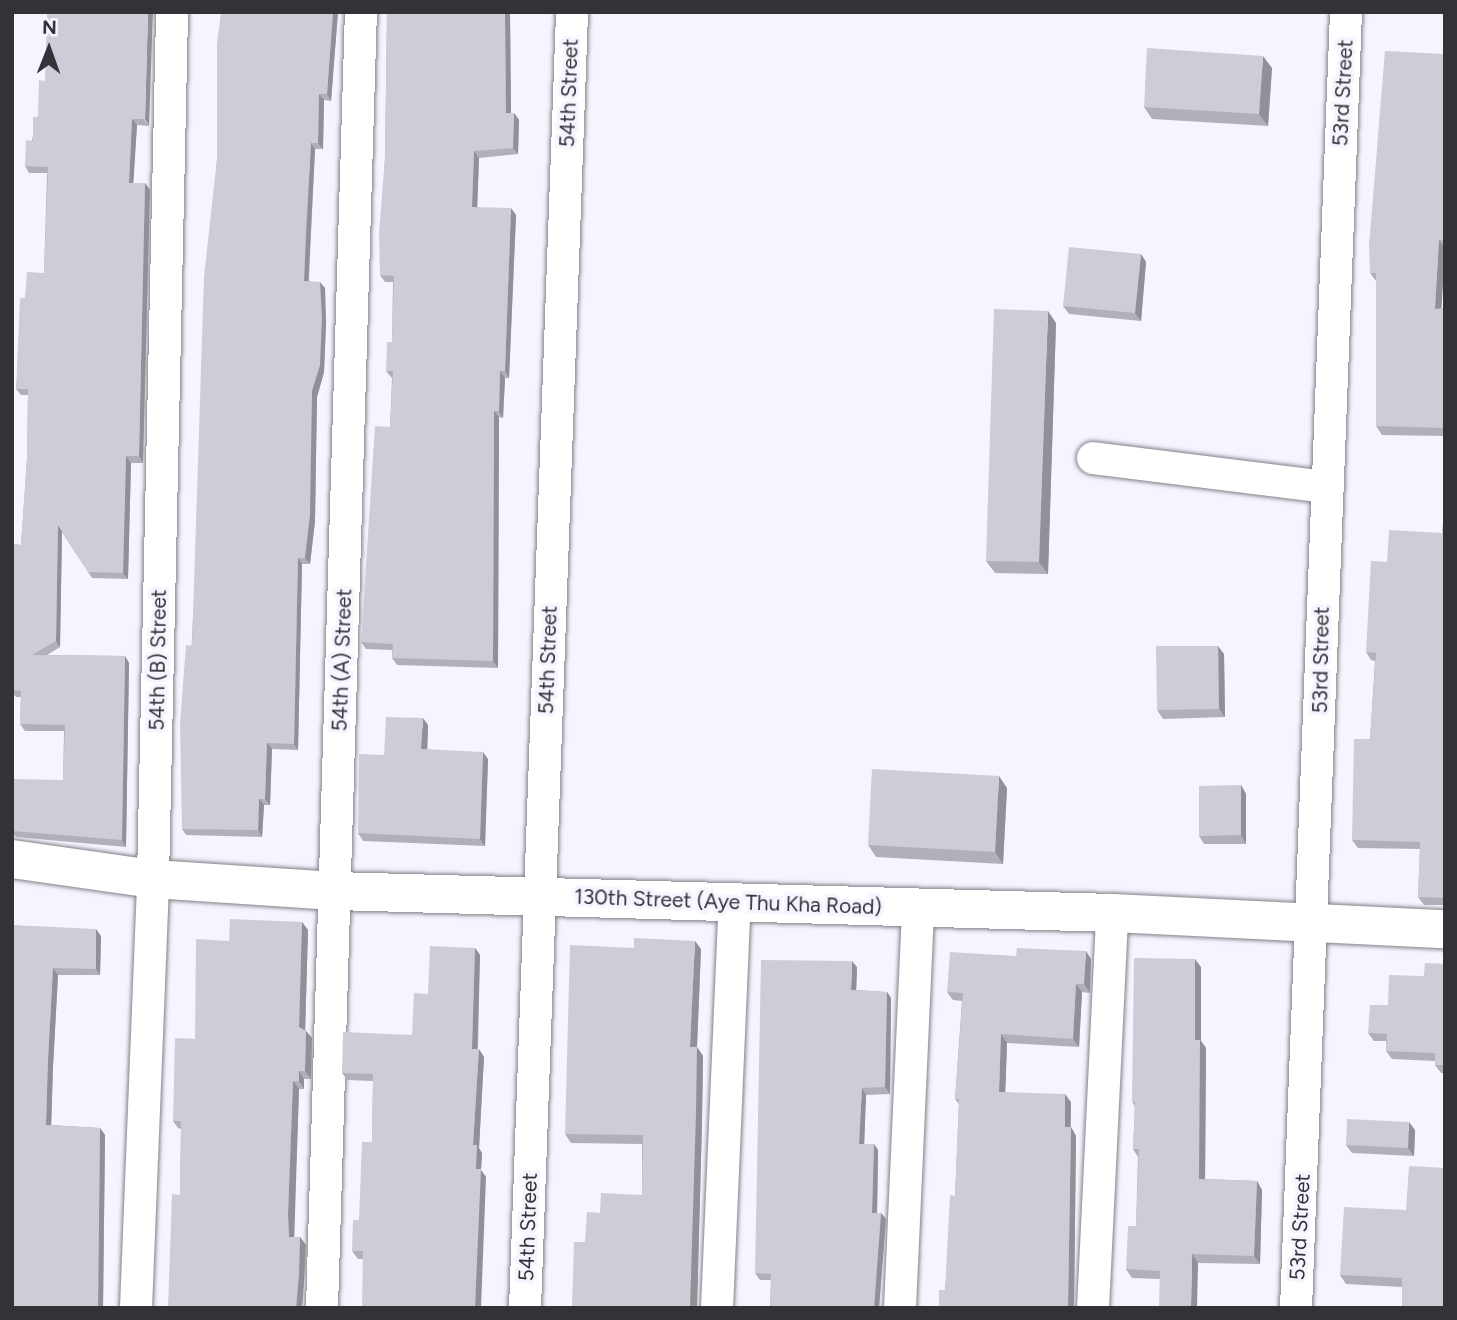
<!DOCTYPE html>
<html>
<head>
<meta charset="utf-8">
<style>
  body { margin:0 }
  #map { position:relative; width:1457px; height:1320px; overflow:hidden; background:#f6f5ff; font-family:Figtree,sans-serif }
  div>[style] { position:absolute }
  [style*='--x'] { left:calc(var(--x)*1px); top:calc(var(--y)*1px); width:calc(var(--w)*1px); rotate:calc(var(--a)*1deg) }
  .roads { filter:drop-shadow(0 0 2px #828189) drop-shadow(0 0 2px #828189) }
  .minor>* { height:32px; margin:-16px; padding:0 16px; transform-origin:16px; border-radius:16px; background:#fff }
  .tertiary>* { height:38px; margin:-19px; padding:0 19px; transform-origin:19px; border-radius:19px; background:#fff }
  .wall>* { inset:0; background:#b1b0b9 }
  .shaded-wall>* { inset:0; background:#909096 }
  .building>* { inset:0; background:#cecdd7 }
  span { translate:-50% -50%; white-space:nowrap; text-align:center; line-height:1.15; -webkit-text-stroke:7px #f6f5ff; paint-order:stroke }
  .street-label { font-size:21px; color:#333337 }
  .frame { position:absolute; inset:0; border:14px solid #333337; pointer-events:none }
  .north { position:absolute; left:14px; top:14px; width:70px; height:70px; -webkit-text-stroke:5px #f6f5ff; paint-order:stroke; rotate:1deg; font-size:19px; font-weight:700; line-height:28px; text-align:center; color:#333337 }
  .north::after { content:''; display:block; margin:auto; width:24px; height:32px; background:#333337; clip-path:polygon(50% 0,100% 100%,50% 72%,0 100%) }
</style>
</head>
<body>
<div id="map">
  <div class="roads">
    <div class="minor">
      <div style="--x:1093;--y:458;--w:234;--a:7.1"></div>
      <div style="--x:136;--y:1308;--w:429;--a:-87.7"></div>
      <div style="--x:153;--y:879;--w:867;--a:-88.74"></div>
      <div style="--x:322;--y:1308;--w:1297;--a:-88.28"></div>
      <div style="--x:525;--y:1308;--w:1297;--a:-87.92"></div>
      <div style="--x:717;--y:1308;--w:406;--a:-87.5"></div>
      <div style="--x:900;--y:1308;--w:399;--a:-87.4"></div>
      <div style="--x:1093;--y:1308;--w:395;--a:-87.2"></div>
      <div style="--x:1296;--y:1308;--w:1297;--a:-87.79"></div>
    </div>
    <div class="tertiary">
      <div style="--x:12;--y:859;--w:142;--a:8.1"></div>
      <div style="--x:153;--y:879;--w:182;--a:3.8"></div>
      <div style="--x:335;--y:891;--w:777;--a:1.62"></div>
      <div style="--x:1112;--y:913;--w:333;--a:2.8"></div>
    </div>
  </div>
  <div class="wall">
    <div style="clip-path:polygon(71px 12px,149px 126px,137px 125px,133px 183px,145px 183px,150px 190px,143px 463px,131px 463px,128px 579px,92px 578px,62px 532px,60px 647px,47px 655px,125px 656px,129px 663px,126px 847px,16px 837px,12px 832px,12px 808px,63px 780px,64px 731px,25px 731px,20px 724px,21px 697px,16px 697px,12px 692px,12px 544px,21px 545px,27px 459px,28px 395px,21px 395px,16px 389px,25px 298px,44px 273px,47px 173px,29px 173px,25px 166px,38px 117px,45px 81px)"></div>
    <div style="clip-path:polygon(221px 12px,338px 12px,331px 101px,324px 100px,323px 149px,315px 149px,311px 234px,309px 281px,325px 288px,326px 324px,324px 372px,317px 397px,315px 521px,310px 564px,302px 564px,298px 750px,272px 749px,270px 805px,264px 805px,262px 837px,186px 835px,182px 829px,217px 159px)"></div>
    <div style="clip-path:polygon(387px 12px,510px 12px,511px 113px,514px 113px,519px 120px,518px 154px,479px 158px,477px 207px,516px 215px,509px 378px,505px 378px,503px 418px,499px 417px,498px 668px,397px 665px,392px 658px,392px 650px,366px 649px,361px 642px,390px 427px,392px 378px,391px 377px,386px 371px,392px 342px,393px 282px,385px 282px,380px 275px,385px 157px)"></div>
    <div style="clip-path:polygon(1445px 54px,1445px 248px,1441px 309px,1445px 308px,1445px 436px,1382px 435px,1376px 426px,1376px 281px,1370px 273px)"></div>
    <div style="clip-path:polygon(1272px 68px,1268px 126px,1152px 119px,1144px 107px)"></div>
    <div style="clip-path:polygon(1141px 254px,1146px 262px,1141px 321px,1069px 314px,1063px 306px)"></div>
    <div style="clip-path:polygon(1056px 323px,1048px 574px,995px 573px,986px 561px)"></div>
    <div style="clip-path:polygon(1445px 510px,1445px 905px,1424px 905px,1418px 897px,1420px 849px,1358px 848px,1352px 840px,1370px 739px,1375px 661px,1371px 660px,1366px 652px,1387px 562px,1442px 533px)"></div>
    <div style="clip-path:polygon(1224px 654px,1225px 717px,1163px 719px,1157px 710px)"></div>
    <div style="clip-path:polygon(428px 725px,427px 749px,488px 759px,485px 846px,363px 841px,358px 833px,384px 755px)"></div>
    <div style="clip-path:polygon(1241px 785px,1246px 794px,1246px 844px,1204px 844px,1199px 836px)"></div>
    <div style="clip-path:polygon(1007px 788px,1003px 864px,876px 857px,868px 845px)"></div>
    <div style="clip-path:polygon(302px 922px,308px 930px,305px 1030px,312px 1038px,311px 1079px,304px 1079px,304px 1089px,299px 1089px,294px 1222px,294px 1237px,300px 1237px,306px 1245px,302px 1308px,168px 1308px,180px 1195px,181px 1129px,178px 1128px,173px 1121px,195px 1039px,229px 941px)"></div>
    <div style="clip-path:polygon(12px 925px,101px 936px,100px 975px,58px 975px,53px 1067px,51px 1125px,100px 1128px,105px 1135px,103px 1308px,12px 1308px)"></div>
    <div style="clip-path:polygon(475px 948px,480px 955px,478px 1049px,484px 1057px,479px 1148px,482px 1153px,481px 1170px,486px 1177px,363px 1259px,358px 1259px,352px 1251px,359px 1220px,372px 1142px,373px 1081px,347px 1080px,342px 1073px,412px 1035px,428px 994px)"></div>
    <div style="clip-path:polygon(701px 949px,697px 1047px,703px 1056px,702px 1122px,697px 1308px,572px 1308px,600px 1213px,642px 1195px,642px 1144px,571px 1143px,565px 1134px)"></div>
    <div style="clip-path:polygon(1016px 956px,1091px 959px,1090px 993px,1082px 992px,1079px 1047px,1007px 1043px,1005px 1092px,1071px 1102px,1071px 1127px,1076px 1136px,1074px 1308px,939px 1308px,945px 1290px,955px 1196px,959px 1104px,955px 1099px,962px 1001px,953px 1000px,947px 992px)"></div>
    <div style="clip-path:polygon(1445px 964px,1445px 1073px,1441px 1073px,1435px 1065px,1435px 1061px,1392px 1059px,1386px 1051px,1386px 1041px,1374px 1041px,1368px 1033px,1388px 1005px,1424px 976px)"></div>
    <div style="clip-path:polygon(857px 967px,856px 990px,887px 992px,891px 998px,890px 1094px,866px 1095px,864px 1144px,874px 1144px,878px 1150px,877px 1213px,881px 1213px,886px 1219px,879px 1308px,770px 1308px,771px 1280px,760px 1280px,755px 1273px)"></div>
    <div style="clip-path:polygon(1201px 967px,1201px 1041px,1206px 1048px,1205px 1179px,1257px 1181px,1262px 1190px,1260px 1264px,1198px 1263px,1160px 1279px,1132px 1278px,1126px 1269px,1136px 1226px,1138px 1157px,1133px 1149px,1135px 1107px,1132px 1101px)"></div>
    <div style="clip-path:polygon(1415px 1130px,1414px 1156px,1352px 1153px,1346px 1145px)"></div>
    <div style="clip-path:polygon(1406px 1210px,1402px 1287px,1346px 1284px,1340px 1275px)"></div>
  </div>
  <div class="shaded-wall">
    <div style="clip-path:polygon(148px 12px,153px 12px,149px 126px,145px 119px)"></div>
    <div style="clip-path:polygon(333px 12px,338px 12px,331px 101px,327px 94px)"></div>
    <div style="clip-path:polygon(505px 12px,510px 12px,511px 120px,506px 113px)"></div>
    <div style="clip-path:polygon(1263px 56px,1272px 68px,1268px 126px,1259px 114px)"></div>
    <div style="clip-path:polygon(319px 94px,324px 100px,323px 149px,318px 143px)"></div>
    <div style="clip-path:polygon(514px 113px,519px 120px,518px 154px,513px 148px)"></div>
    <div style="clip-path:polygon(132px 119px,137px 125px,133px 189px,129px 183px)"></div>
    <div style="clip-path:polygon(311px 143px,315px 149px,308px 287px,304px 281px)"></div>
    <div style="clip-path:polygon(474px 151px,479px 158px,477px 214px,472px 207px)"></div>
    <div style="clip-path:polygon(145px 183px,150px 190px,143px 463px,139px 456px)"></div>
    <div style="clip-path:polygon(511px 208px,516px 215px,509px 378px,505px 371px)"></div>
    <div style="clip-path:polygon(1439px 240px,1445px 248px,1441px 317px,1435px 309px)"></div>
    <div style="clip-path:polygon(1141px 254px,1146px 262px,1141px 321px,1135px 313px)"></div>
    <div style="clip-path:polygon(320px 282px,325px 288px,326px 324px,324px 372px,317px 397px,315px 521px,310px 564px,305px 558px,312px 391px)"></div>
    <div style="clip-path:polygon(1048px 311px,1056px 323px,1048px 574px,1039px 562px)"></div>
    <div style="clip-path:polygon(500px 371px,505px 378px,503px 418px,499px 411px)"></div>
    <div style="clip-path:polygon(494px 411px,499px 417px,498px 668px,493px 661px)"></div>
    <div style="clip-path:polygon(126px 456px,131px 463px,128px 579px,123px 573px)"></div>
    <div style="clip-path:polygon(58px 525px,62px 531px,60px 647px,56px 641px)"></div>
    <div style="clip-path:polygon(298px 558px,302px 564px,298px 750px,294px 744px)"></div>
    <div style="clip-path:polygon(1218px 646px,1224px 654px,1225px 717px,1219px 709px)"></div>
    <div style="clip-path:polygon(125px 656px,129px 663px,126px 847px,122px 840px)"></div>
    <div style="clip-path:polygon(423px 718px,428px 725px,427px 757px,421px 749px)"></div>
    <div style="clip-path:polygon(267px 743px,272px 749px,270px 805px,265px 799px)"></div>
    <div style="clip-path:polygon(483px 752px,488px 759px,485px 846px,480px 839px)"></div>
    <div style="clip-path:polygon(999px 776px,1007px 788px,1003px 864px,995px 852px)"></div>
    <div style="clip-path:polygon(1241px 785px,1246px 794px,1246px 844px,1241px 835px)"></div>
    <div style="clip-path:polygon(259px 799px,264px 805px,262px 837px,258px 830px)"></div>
    <div style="clip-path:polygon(302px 922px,308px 930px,305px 1035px,299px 1027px)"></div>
    <div style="clip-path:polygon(96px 929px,101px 936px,100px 975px,96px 969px)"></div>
    <div style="clip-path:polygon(695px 941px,701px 949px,697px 1047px,703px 1056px,702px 1122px,697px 1308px,690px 1308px,690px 1047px)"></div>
    <div style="clip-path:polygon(475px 948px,480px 955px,477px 1057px,472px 1049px)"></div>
    <div style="clip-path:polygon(1086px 951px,1091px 959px,1090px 993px,1084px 984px)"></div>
    <div style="clip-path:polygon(1195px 959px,1201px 967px,1201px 1041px,1206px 1048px,1205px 1187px,1199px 1179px,1195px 1040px)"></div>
    <div style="clip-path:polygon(852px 961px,857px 967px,856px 996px,851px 990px)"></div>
    <div style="clip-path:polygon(53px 968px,58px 975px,53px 1067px,51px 1131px,46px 1125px,48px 1060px)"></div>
    <div style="clip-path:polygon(1076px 984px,1082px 992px,1079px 1047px,1073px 1039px)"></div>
    <div style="clip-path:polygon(887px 992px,891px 998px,890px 1094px,885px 1087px)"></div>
    <div style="clip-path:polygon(306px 1031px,312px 1038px,311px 1079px,305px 1071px)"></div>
    <div style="clip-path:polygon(1001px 1034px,1007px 1043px,1005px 1101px,999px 1092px)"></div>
    <div style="clip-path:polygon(479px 1049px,484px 1057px,479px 1148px,482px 1153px,481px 1170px,486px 1177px,481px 1308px,475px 1308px,476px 1169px,473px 1145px)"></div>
    <div style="clip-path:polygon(299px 1071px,304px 1079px,304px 1089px,299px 1081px)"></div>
    <div style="clip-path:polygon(293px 1081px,299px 1089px,294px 1245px,289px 1237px,288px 1214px)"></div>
    <div style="clip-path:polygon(862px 1088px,866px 1095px,864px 1150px,859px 1144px)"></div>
    <div style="clip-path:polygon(1065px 1094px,1071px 1102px,1070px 1136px,1065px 1127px)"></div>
    <div style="clip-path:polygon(1409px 1122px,1415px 1130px,1414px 1156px,1408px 1148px)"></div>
    <div style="clip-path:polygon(1071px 1127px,1076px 1136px,1074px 1308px,1068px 1308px)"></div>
    <div style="clip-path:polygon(100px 1128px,105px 1135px,103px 1308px,98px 1308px)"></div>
    <div style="clip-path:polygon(874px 1144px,878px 1150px,877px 1219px,872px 1213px)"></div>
    <div style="clip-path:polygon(1257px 1181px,1262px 1190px,1260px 1264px,1254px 1256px)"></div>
    <div style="clip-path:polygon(881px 1213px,886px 1219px,879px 1308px,874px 1308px)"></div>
    <div style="clip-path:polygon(300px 1237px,306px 1245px,304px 1284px,302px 1308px,296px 1308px)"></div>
    <div style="clip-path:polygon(1192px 1254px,1198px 1263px,1197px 1308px,1191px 1308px)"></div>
  </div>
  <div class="building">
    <div style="clip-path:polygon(47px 12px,148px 12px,145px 119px,132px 119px,129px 183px,145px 183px,139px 456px,126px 456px,123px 573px,88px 572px,58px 525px,56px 641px,32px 655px,125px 656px,122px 840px,12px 831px,13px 779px,63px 780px,65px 725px,20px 724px,21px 691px,12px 690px,13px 657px,12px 657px,12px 544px,21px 545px,27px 459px,28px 389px,16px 389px,20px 298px,25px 298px,27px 272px,44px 273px,48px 167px,25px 166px,26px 140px,33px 141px,33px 117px,38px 117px,39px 80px,45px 81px)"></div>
    <div style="clip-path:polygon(221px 12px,333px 12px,327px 94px,319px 94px,318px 143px,311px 143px,306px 227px,304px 281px,320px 282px,322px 317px,320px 365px,312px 391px,310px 515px,305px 558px,298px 558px,294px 744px,267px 743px,265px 799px,259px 799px,258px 830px,182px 829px,180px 724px,186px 645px,192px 646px,204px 277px,217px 159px,217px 44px)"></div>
    <div style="clip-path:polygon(387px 12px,505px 12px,506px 113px,514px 113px,513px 148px,474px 151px,472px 207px,511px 208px,505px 371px,500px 371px,499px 411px,494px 411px,493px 661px,392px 658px,393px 644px,361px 642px,375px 426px,390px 427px,393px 371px,386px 371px,387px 342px,392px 342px,394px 276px,380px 275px,379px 233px,385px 157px)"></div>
    <div style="clip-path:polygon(1147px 48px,1263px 56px,1259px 114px,1144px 107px)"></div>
    <div style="clip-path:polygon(1385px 51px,1445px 54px,1445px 240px,1439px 240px,1435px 309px,1445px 308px,1445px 428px,1376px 426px,1376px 273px,1370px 273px,1369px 245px)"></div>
    <div style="clip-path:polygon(1069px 247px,1141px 254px,1135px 313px,1063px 306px)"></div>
    <div style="clip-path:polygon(994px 309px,1048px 311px,1039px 562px,986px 561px)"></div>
    <div style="clip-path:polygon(1444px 510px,1445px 510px,1445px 898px,1418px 897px,1420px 842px,1352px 840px,1354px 739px,1370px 739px,1376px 653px,1366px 652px,1371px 561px,1387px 562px,1389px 530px,1442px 533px)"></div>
    <div style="clip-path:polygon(1156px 646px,1218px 646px,1219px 709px,1157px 710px)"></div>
    <div style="clip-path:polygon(386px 717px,423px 718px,421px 749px,483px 752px,480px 839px,358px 833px,359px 754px,384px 755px)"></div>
    <div style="clip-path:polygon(872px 769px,999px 776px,995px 852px,868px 845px)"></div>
    <div style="clip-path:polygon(1241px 785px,1241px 835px,1199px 836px,1199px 786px)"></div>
    <div style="clip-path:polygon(230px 919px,302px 922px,299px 1027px,306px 1031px,305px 1071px,299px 1071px,299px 1081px,293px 1081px,288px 1214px,289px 1237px,300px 1237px,299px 1276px,296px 1308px,168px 1308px,172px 1194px,180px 1195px,181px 1121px,173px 1121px,175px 1038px,195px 1039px,196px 939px,229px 941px)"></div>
    <div style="clip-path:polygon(12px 925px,96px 929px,96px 969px,53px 968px,48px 1060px,46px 1125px,100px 1128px,98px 1308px,12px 1308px)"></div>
    <div style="clip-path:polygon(634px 938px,695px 941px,690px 1047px,697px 1047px,696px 1113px,690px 1308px,572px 1308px,574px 1242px,585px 1242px,587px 1212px,600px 1213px,601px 1193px,642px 1195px,643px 1135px,565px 1134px,570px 945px,634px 948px)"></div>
    <div style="clip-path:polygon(430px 946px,475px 948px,472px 1049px,479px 1049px,473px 1145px,477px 1145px,476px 1169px,481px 1169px,475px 1308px,362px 1308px,363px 1251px,352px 1251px,353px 1220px,359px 1220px,362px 1142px,372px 1142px,373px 1074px,342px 1073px,343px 1032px,412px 1035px,414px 993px,428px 994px)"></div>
    <div style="clip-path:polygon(1017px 948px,1086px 951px,1084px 984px,1076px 984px,1073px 1039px,1001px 1034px,999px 1092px,1065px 1094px,1065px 1127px,1071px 1127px,1068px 1308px,939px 1308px,939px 1290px,945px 1290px,950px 1195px,955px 1196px,959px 1099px,955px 1099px,963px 993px,947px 992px,950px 952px,1016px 956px)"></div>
    <div style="clip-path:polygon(1134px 958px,1195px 959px,1195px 1040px,1200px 1040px,1199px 1179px,1257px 1181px,1254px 1256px,1192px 1254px,1191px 1308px,1159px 1308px,1160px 1271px,1126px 1269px,1128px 1226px,1136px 1226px,1139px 1149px,1133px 1149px,1135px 1102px,1132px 1101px)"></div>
    <div style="clip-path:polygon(761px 960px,852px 961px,851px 990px,887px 992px,885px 1087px,862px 1088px,859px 1144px,874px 1144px,872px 1213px,881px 1213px,874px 1308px,770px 1308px,771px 1274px,755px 1273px)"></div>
    <div style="clip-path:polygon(1425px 963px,1445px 964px,1445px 1065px,1435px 1065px,1435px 1053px,1386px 1051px,1387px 1034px,1368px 1033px,1370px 1005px,1388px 1005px,1389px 975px,1424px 976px)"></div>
    <div style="clip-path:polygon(1347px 1119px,1409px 1122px,1408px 1148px,1346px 1145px)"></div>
    <div style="clip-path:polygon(1409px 1166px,1445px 1168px,1445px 1308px,1402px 1308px,1402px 1278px,1340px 1275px,1344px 1207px,1406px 1210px)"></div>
  </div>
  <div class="street-label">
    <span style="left:569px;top:93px;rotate:-88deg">54th Street</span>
    <span style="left:1343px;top:93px;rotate:-87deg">53rd Street</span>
    <span style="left:158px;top:660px;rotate:-89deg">54th (B) Street</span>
    <span style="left:342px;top:660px;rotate:-88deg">54th (A) Street</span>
    <span style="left:548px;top:660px;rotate:-88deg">54th Street</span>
    <span style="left:1321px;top:660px;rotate:-89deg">53rd Street</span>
    <span style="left:728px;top:902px;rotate:2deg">130th Street (Aye Thu Kha Road)</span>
    <span style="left:528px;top:1227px;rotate:-88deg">54th Street</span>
    <span style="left:1300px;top:1227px;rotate:-87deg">53rd Street</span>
  </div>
  <div class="frame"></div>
  <div class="north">N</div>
</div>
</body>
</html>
